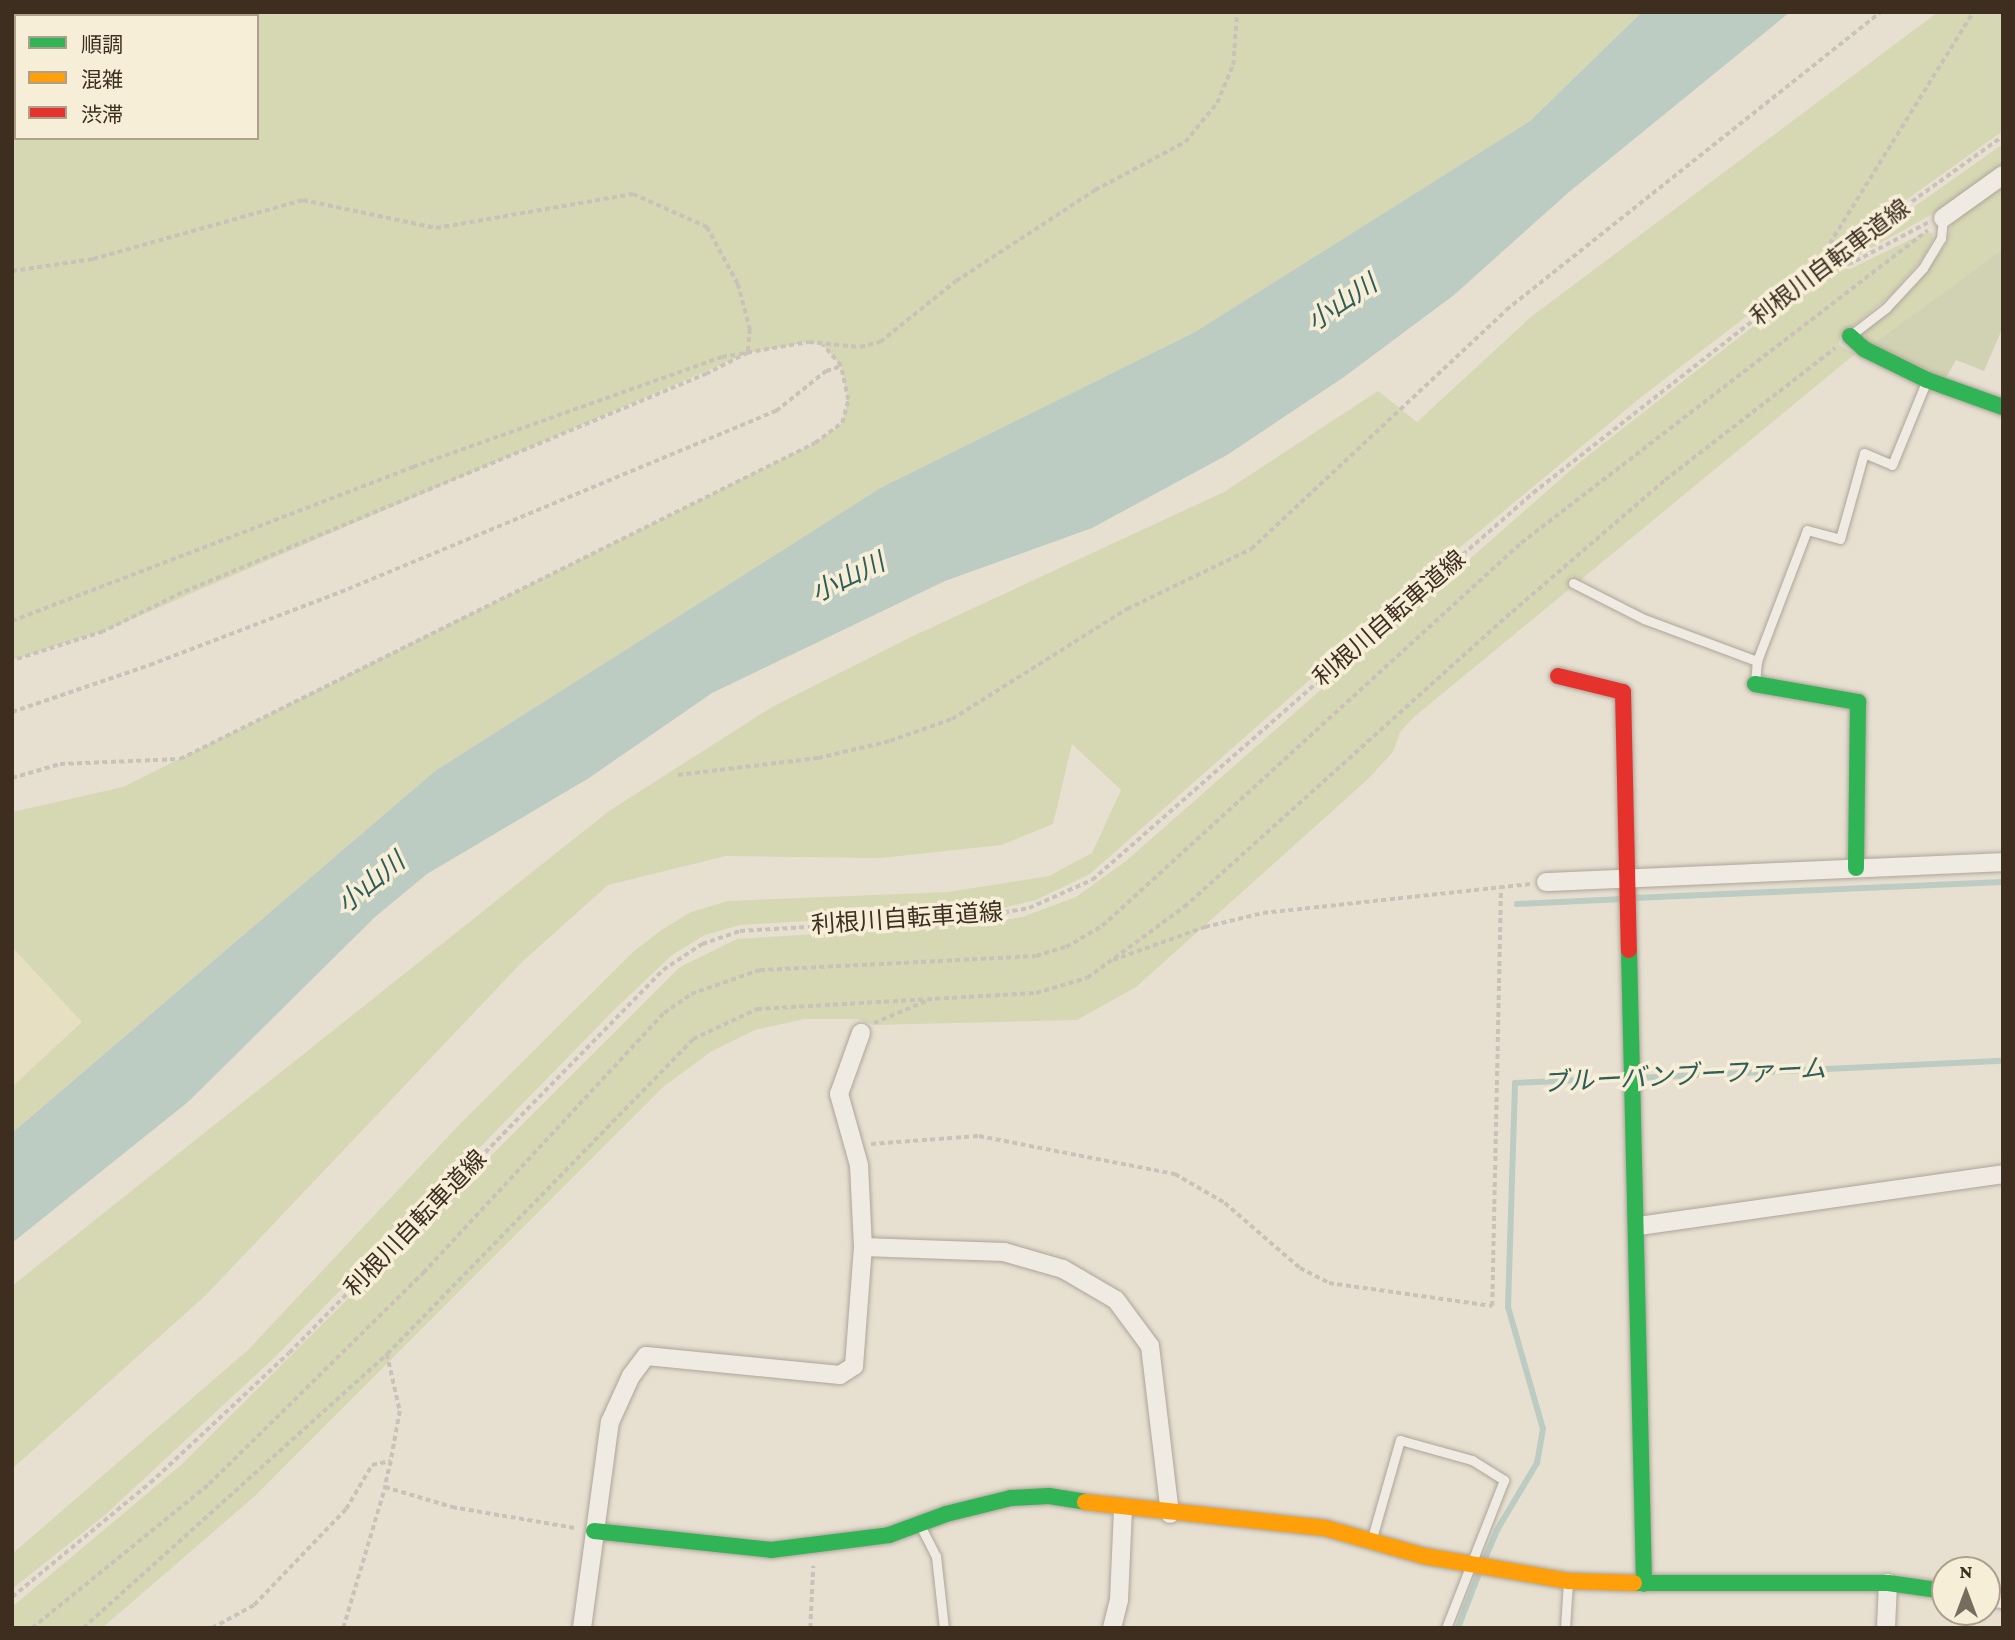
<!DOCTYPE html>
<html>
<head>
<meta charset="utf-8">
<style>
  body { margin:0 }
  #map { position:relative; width:2015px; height:1640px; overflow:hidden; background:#e7e0d1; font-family:"Crimson Pro","Noto Sans JP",serif }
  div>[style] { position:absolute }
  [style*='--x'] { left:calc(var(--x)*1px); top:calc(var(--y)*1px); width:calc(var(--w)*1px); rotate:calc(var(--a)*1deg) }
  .farmland>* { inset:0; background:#e6dfc2 }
  .green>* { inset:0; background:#d6d7b3 }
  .cemetery>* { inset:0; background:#d1d1b3 }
  .water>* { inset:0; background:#bcccc2 }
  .stream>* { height:6px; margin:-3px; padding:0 3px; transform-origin:3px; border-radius:3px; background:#bcccc2 }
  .path>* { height:3.5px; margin-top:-1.75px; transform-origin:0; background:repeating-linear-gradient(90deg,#c8c2b9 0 5px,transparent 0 8.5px) }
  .roads { filter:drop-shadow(0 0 2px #ada599) drop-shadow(0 0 2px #ada599) }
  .lane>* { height:9px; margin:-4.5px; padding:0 4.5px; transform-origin:4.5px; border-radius:4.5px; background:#efebe3 }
  .street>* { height:18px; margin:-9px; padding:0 9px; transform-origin:9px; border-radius:9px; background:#efebe3 }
  .fast>* { height:16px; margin:-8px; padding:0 8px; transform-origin:8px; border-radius:8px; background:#30b455 }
  .slow>* { height:16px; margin:-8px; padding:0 8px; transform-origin:8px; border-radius:8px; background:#ff9f0a }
  .jam>* { height:16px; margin:-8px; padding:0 8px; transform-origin:8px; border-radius:8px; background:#e5322d }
  span { translate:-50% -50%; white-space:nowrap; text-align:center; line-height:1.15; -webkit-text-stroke:7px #f7eed8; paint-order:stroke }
  .street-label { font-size:24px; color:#3d2e20 }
  .water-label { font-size:26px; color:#2f5d5a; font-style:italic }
  .frame { position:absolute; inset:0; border:14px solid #3d2e20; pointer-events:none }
  .legend { position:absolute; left:14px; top:14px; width:245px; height:126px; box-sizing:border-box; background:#f7eed8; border:2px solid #ada18e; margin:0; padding:9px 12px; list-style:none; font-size:21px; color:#3d2e20 }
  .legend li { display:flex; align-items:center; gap:14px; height:35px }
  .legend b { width:35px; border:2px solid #ada18e }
  .north { position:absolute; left:1931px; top:1556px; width:70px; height:70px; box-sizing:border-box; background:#f7eed8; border:2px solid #ada18e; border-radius:50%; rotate:0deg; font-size:19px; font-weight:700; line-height:28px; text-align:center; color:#3d2e20 }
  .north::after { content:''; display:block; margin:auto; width:24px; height:32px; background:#786c5e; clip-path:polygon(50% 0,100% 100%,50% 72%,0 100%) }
</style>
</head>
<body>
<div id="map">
  <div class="farmland">
    <div style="clip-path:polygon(12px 947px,82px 1022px,12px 1087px)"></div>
  </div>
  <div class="green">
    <div style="clip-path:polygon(evenodd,12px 12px,1642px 12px,1530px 121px,1195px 332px,882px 487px,435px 771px,12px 1133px,12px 1087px,82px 1022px,12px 947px,12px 812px,123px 787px,815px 443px,842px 423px,848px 400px,841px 366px,822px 344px,809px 342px,748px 353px,109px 629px,12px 660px,12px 12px,16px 16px,257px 16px,257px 138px,16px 138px,16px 16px)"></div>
    <div style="clip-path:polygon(1938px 12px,2003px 12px,2003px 131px,1799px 276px,1640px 398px,1452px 554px,1090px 874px,1036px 900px,998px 909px,740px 925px,705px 935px,672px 955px,615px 1009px,276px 1356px,105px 1515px,12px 1589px,12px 1554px,248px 1350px,457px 1127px,634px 951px,663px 929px,691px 912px,728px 901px,948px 892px,1049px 876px,1092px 853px,1121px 790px,1072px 744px,1053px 824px,1001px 845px,881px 858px,726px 856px,608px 885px,522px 962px,206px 1295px,12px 1469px,12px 1286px,609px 811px,772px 707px,913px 636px,1224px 492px,1378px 391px,1417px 422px,1532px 316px)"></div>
    <div style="clip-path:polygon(2003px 144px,2003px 167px,1942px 209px,1862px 253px,1840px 259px)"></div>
    <div style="clip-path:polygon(2003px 184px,2003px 249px,1869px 347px,1864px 332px,1912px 290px,1946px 244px,1952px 223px)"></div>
    <div style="clip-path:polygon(1926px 232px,1933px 233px,1933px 239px,1923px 258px,1891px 295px,1840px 337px,1839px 345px,1855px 354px,1414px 717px,1400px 732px,1393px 752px,1367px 780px,1136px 987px,1077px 1020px,874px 1025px,858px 1019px,804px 1019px,755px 1030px,712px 1051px,663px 1087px,255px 1496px,102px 1628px,12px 1628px,12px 1607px,181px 1465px,680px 967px,737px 939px,984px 923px,1022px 917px,1076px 897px,1126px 861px,1580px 462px,1802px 288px,1827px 269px,1850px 269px)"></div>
  </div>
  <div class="cemetery">
    <div style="clip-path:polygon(2003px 249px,2003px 327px,1984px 371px,1956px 360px,1944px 381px,1869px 347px)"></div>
  </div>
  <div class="water">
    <div style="clip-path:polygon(1642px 12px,1790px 12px,1569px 192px,1454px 295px,1344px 377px,1227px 455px,1092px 528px,945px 581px,712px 693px,589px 778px,427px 874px,375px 917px,188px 1102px,12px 1243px,12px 1133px,435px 771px,882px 487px,1195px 332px,1530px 121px)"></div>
  </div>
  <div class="stream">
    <div style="--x:1634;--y:898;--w:369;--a:-2.5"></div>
    <div style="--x:1517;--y:904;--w:106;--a:-2.7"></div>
    <div style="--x:1637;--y:1078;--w:366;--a:-2.7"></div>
    <div style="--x:1484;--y:1561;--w:34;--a:-67"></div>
    <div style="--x:1497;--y:1530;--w:78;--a:-59.2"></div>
    <div style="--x:1537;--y:1463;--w:35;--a:-80"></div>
    <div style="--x:1543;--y:1429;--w:127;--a:-106"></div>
    <div style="--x:1508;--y:1307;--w:224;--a:-88.2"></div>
    <div style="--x:1515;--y:1083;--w:111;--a:-2.6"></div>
    <div style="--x:1458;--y:1628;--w:61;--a:-68.9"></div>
  </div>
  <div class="path">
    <div style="--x:1928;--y:223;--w:87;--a:152"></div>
    <div style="--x:1851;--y:264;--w:14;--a:176"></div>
    <div style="--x:1837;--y:265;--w:18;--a:-131"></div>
    <div style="--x:1825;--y:251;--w:281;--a:-58.2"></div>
    <div style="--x:12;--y:271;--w:82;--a:-8.4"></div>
    <div style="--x:93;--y:259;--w:218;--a:-15.7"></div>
    <div style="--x:303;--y:200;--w:136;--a:11.9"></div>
    <div style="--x:436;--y:228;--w:200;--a:-9.8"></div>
    <div style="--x:633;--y:194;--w:81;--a:24"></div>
    <div style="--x:707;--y:227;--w:65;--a:61.5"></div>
    <div style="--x:738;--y:284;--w:47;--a:75.1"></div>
    <div style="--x:750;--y:329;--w:24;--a:95"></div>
    <div style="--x:748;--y:353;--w:46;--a:152.9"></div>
    <div style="--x:707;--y:374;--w:569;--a:157.36"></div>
    <div style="--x:182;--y:593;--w:88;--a:153.7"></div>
    <div style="--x:103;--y:632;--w:96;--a:162.3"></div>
    <div style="--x:12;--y:621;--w:430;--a:-21"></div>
    <div style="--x:413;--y:467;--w:328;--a:-19.6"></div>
    <div style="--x:722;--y:357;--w:88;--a:-9.8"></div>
    <div style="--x:809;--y:342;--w:51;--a:5.6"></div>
    <div style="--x:860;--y:347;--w:21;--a:-14"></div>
    <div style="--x:880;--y:342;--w:97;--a:-38.8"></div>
    <div style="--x:956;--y:281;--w:166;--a:-33.2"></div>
    <div style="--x:1095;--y:190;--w:102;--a:-28.1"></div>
    <div style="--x:1185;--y:142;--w:50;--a:-50.6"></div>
    <div style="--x:1217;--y:103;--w:41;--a:-67.2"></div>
    <div style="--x:1233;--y:65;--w:53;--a:-85.7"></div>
    <div style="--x:12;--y:712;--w:146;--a:-18.8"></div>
    <div style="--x:150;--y:665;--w:212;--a:-21"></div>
    <div style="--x:348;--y:589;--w:464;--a:-22.6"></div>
    <div style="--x:776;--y:411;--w:64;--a:-38.7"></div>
    <div style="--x:826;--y:371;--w:16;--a:-18"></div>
    <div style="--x:678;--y:775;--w:141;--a:-6.9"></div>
    <div style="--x:818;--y:758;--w:74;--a:-13.3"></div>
    <div style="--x:890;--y:741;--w:66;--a:-19.5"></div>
    <div style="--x:952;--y:719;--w:207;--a:-32.2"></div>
    <div style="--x:1127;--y:609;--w:138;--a:-25.8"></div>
    <div style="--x:1251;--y:549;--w:349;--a:-43.1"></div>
    <div style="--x:1506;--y:310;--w:479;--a:-38.5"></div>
    <div style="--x:12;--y:778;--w:50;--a:-16.3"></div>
    <div style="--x:60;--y:764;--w:120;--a:-2.4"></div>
    <div style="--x:180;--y:759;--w:709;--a:-26.46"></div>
    <div style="--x:815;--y:443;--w:34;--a:-37"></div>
    <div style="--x:842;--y:423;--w:24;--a:-75"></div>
    <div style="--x:848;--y:400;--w:35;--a:-102"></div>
    <div style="--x:841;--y:366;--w:28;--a:-131"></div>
    <div style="--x:1113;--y:960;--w:98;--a:-19.7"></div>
    <div style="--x:1205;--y:927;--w:60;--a:-13.6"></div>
    <div style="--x:1263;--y:913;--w:269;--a:-6.2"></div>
    <div style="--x:874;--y:1023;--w:62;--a:-22.8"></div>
    <div style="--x:871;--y:1144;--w:108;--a:-4.2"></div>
    <div style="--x:979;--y:1136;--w:200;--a:11"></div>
    <div style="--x:1175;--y:1174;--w:58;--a:30.1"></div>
    <div style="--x:1225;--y:1203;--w:99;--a:40.9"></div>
    <div style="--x:1300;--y:1268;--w:33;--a:27"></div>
    <div style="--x:1329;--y:1283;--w:165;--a:8"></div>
    <div style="--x:1492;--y:1306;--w:419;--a:-88.8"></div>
    <div style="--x:387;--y:1354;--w:58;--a:77.2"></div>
    <div style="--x:400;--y:1411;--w:51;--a:100.2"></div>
    <div style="--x:12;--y:1597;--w:179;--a:-39.6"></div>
    <div style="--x:150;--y:1483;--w:190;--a:-43.1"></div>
    <div style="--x:289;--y:1353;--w:535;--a:-45.68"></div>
    <div style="--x:663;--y:970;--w:47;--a:-33.7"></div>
    <div style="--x:702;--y:944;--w:40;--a:-18.9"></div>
    <div style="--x:740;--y:931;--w:239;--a:-3.4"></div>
    <div style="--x:979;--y:917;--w:51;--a:-10.2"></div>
    <div style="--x:1029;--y:908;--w:69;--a:-24"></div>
    <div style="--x:1092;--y:880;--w:587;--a:-41.27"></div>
    <div style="--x:1533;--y:493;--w:367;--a:-38.1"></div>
    <div style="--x:1822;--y:266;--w:223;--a:-35.7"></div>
    <div style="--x:32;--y:1628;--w:228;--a:-39.1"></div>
    <div style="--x:209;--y:1484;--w:301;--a:-44.6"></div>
    <div style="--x:423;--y:1273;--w:355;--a:-47.2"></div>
    <div style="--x:664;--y:1013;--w:33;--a:-35"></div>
    <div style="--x:691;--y:994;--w:73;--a:-19.2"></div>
    <div style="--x:760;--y:970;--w:276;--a:-2.9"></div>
    <div style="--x:1036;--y:956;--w:31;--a:-17"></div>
    <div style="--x:1066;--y:947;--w:42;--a:-30.3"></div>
    <div style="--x:1102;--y:926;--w:568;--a:-42.43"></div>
    <div style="--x:1521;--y:543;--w:513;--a:-37.56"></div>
    <div style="--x:83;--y:1628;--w:409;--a:-42"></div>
    <div style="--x:387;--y:1354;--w:439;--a:-45.8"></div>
    <div style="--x:693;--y:1039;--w:71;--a:-25.1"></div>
    <div style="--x:757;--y:1009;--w:279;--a:-3.3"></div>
    <div style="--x:1036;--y:993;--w:53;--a:-16.4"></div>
    <div style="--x:1087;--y:978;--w:120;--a:-36.2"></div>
    <div style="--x:1184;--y:907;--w:441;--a:-42"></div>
    <div style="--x:1512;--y:612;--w:202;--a:-40.8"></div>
    <div style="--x:1665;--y:480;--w:215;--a:-37.8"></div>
    <div style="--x:212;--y:1628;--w:48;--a:-28.7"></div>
    <div style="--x:254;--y:1605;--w:133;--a:-46.2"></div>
    <div style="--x:346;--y:1509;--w:51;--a:-59.4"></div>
    <div style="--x:372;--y:1465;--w:19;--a:-12"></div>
    <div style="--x:391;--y:1461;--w:27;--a:103"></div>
    <div style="--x:343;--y:1628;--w:147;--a:-73.4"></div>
    <div style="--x:385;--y:1487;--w:70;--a:16.6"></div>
    <div style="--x:452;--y:1507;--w:125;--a:9.7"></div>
    <div style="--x:810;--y:1628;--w:62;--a:-87.2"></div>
  </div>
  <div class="roads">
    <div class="lane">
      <div style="--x:1851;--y:335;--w:44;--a:-37.6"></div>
      <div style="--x:1886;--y:308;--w:54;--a:-47.2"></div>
      <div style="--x:1923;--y:268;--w:35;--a:-59"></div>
      <div style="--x:1941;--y:238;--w:20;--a:-84"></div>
      <div style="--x:1573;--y:583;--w:80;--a:26.9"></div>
      <div style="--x:1644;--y:619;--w:121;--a:20.4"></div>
      <div style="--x:1755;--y:683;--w:22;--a:-85"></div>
      <div style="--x:1757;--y:661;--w:140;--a:-69.1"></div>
      <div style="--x:1807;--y:530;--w:34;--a:15"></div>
      <div style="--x:1840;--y:539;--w:89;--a:-74.4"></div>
      <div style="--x:1864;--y:453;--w:30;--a:23"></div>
      <div style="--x:1892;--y:465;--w:90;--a:-67.7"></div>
      <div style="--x:920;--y:1525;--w:35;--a:63"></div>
      <div style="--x:936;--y:1556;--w:72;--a:83.7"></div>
      <div style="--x:1372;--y:1538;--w:102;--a:-74.1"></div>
      <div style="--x:1400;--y:1440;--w:75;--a:15.5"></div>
      <div style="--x:1472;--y:1460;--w:38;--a:32"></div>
      <div style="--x:1504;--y:1480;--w:159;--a:111.4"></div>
      <div style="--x:1565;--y:1628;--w:46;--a:-86.3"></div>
    </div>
    <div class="street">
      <div style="--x:1943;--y:218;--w:74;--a:-35.6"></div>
      <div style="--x:1546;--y:882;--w:457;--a:-2.5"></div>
      <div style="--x:1639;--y:1226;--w:368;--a:-8.1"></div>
      <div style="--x:863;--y:1247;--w:141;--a:2"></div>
      <div style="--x:1004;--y:1252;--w:61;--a:16.1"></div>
      <div style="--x:1063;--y:1269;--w:61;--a:30.3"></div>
      <div style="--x:1116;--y:1300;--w:57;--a:53.5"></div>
      <div style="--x:1150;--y:1346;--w:169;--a:83.2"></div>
      <div style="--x:1987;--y:1597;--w:16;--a:7"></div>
      <div style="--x:582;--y:1628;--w:208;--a:-82.3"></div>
      <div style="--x:610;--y:1422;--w:51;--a:-65.5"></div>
      <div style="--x:631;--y:1376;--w:25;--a:-53"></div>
      <div style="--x:646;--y:1356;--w:195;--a:5.6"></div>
      <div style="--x:840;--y:1375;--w:17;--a:-33"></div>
      <div style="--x:854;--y:1366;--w:119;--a:-85.7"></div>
      <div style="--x:863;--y:1247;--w:82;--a:-92.8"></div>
      <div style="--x:859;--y:1165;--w:74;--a:-105.7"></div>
      <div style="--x:839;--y:1094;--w:65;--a:-70.2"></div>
      <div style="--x:1112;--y:1628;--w:29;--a:-76"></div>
      <div style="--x:1119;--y:1600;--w:91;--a:-87.5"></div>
      <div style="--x:1886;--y:1628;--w:45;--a:-87.5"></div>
    </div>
    <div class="fast">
      <div style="--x:1850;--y:336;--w:19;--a:43"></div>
      <div style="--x:1864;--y:349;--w:70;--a:26.2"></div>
      <div style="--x:1927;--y:380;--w:81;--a:19.6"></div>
      <div style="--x:1755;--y:684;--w:105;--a:9.9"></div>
      <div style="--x:1858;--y:702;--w:166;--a:90.7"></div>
      <div style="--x:1629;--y:950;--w:634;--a:88.64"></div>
      <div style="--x:594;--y:1531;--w:178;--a:6.1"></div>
      <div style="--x:771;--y:1550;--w:119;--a:-7.2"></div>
      <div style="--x:889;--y:1535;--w:61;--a:-20.2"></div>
      <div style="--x:946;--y:1514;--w:67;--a:-13.8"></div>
      <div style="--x:1011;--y:1498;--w:38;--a:-3"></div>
      <div style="--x:1049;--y:1496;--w:36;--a:9"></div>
      <div style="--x:1634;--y:1583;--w:254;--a:0"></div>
      <div style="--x:1888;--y:1583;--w:58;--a:8"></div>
    </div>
    <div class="slow">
      <div style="--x:1085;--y:1502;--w:241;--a:6.2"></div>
      <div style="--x:1325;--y:1528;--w:103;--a:15.8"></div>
      <div style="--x:1424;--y:1556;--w:146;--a:9.8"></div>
      <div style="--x:1568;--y:1581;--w:66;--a:1.7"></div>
    </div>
    <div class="jam">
      <div style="--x:1558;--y:676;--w:67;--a:13.8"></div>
      <div style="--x:1623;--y:692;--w:258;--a:88.7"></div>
    </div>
  </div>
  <div class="street-label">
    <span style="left:1830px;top:262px;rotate:-37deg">利根川自転車道線</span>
    <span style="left:1389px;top:618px;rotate:-41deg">利根川自転車道線</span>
    <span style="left:907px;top:918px;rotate:-4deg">利根川自転車道線</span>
    <span style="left:415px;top:1223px;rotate:-46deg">利根川自転車道線</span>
  </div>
  <div class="water-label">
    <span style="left:1342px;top:303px;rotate:-34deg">小山川</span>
    <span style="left:848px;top:578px;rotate:-26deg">小山川</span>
    <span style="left:371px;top:883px;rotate:-39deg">小山川</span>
    <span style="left:1684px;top:1076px;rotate:-3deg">ブルーバンブーファーム</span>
  </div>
  <div class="frame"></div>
  <ul class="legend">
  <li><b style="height:9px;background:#30b455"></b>順調</li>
  <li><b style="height:9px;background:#ff9f0a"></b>混雑</li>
  <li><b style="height:9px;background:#e5322d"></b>渋滞</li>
  </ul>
  <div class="north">N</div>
</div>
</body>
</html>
